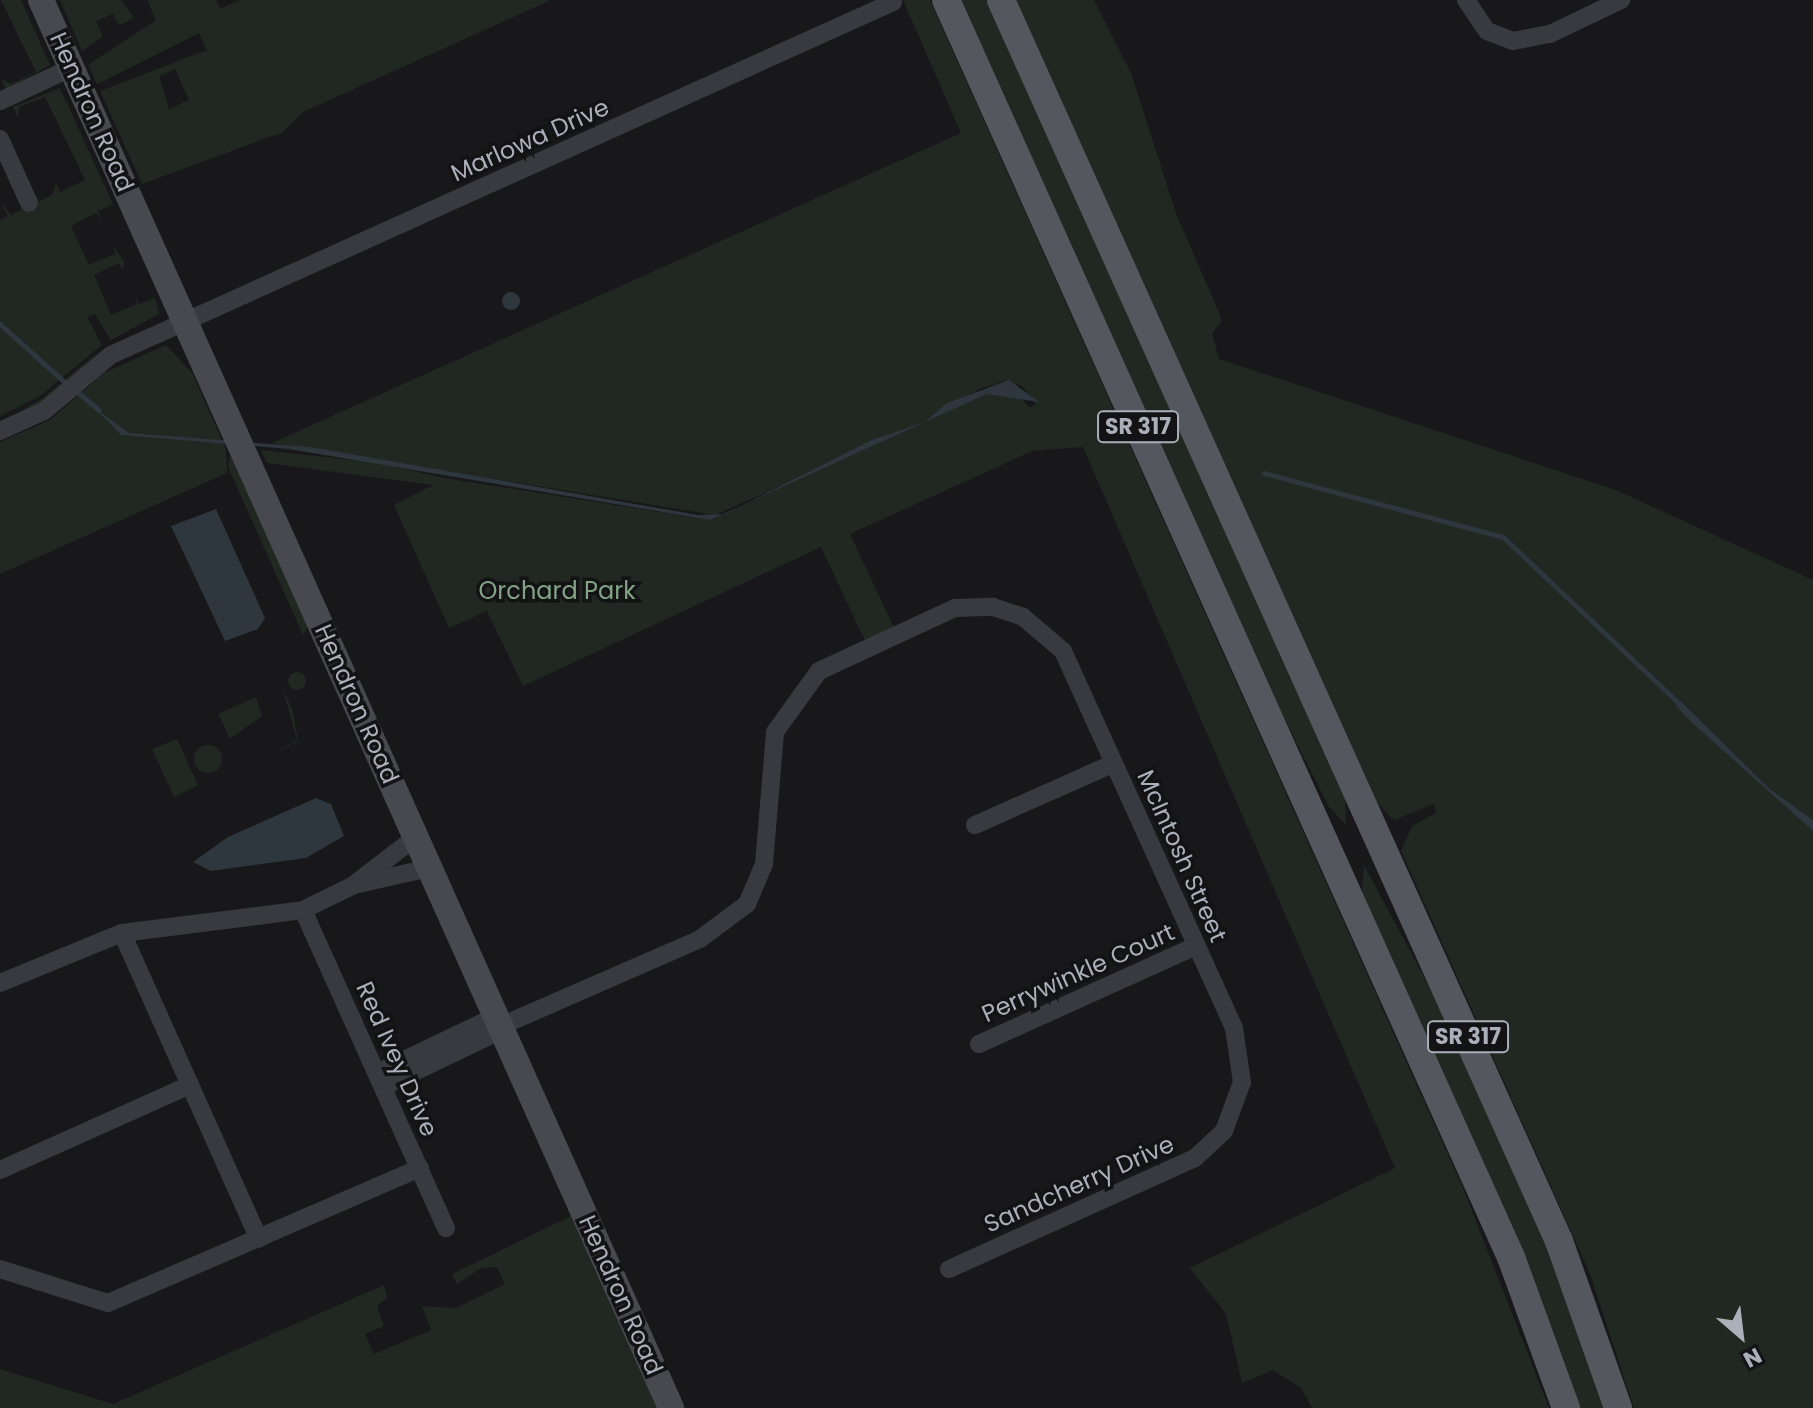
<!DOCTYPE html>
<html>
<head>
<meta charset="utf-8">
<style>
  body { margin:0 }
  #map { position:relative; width:1813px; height:1408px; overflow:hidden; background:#18181a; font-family:Poppins,sans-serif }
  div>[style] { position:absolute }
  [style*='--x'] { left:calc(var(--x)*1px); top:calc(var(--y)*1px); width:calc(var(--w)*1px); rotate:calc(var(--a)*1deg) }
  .green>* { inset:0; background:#202821 }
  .round { border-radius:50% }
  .water>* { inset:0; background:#2e363e }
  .stream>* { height:5px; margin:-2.5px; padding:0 2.5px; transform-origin:2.5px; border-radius:2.5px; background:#2e363e }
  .street>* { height:18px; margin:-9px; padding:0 9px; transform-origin:9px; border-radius:9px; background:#393a3f }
  .secondary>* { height:26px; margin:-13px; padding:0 13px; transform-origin:13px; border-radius:13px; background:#47494f }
  .primary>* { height:28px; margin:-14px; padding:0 14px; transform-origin:14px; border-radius:14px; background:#55575e }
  span { translate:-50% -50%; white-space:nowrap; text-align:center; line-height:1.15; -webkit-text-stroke:7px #131315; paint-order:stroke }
  .shield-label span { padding:2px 6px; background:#131315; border:2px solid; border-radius:6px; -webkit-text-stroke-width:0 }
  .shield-label { font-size:22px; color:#abafb9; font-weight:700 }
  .street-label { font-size:24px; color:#abafb9 }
  .park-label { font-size:24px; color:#82a485 }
  .north { position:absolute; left:1701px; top:1296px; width:80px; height:80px; -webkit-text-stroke:6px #131315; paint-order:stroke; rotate:152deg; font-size:22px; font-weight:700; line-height:32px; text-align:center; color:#abafb9 }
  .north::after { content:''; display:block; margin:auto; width:28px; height:36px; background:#abafb9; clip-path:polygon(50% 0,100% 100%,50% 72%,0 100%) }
</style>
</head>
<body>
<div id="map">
  <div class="green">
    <div style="clip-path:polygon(1px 0,21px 0,50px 65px,6px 89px,1px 79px,11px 84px,36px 72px)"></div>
    <div style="clip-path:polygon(60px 0,122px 0,134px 18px,119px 25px,113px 14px,96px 21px,103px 36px,82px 51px)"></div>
    <div style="clip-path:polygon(evenodd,147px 0,216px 0,220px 9px,240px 0,551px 0,303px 112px,283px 132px,142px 184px,100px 91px,207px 50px,199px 33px,97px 84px,88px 65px,156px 20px,147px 0,175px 69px,189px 100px,169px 109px,159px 76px,175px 69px)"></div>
    <div style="clip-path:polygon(903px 0,930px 0,1463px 1188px,1549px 1408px,1312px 1408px,1301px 1388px,1273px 1370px,1242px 1383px,1226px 1314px,1190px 1268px,1395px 1168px,1083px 447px,1032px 451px,850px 534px,896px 632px,867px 645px,821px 547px,523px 686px,487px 611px,449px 628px,398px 514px,394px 505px,433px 485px,267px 463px,261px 450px,379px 463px,444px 478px,710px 520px,987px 394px,1016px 393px,1030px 408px,1036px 404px,1022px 386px,1004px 381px,979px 389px,925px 422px,715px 515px,272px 443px,961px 133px)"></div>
    <div style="clip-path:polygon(957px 0,989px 0,1345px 795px,1346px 825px,1329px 807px,1253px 656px)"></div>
    <div style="clip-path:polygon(1016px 0,1094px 0,1131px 73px,1177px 216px,1218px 310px,1222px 321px,1212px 333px,1219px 359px,1616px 490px,1813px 580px,1813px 820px,1770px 789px,1681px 700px,1676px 705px,1813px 831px,1813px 1408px,1634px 1408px,1590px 1274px,1401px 851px,1412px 826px,1436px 813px,1434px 804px,1394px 820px,1378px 804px)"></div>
    <div style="clip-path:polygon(60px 88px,113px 204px,98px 211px,102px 220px,96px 213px,71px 226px,89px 265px,115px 254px,113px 246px,124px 261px,123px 271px,119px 263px,94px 275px,111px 315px,137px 304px,135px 296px,139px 304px,155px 298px,159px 314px,111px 340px,95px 314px,87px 317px,102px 345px,40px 396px,0 416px,0 220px,8px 216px,1px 202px,11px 215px,52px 195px,56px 184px,60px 192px,85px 180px,45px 97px,19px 107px,18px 118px,13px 107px)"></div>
    <div style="clip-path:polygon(166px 345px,192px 373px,226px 449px,227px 473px,0 574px,0 442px,50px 420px,104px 373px)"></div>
    <div style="clip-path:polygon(104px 347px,44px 402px,0 423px,43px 398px)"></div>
    <div style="clip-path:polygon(230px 454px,308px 626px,303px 635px,228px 467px)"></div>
    <div class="round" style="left:288px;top:672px;width:18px;height:18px"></div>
    <div style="clip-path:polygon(282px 686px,293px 712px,298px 741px,264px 758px,297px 740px)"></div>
    <div style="clip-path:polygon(256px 697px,262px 716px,230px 739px,218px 714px)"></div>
    <div style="clip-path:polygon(177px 739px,198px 785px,174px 797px,152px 749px)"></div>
    <div class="round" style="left:194px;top:745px;width:28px;height:28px"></div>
    <div style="clip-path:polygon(1364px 865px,1460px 1044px,1547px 1240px,1608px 1408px,1577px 1408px,1362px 893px)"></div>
    <div style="clip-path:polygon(577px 1213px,664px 1408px,0 1408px,0 1369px,113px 1404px,384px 1285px,387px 1298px,377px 1306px,384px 1326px,365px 1334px,374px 1354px,431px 1330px,422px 1306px,456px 1308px,505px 1284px,497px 1267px,481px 1268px,457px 1284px,452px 1274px)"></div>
  </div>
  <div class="water">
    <div class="round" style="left:502px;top:292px;width:18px;height:18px"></div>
    <div style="clip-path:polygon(1009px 380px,1039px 402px,987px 394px,710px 520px,289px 449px,121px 435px,96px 409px,129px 433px,310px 447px,698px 515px,725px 514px,872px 440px,925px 422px,947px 403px)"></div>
    <div style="clip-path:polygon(216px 509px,265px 618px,258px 629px,225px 641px,171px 526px)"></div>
    <div style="clip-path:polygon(1680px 700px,1770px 789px,1813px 820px,1813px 831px,1689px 720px,1676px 706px)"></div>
    <div style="clip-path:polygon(316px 798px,331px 804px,344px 836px,306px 858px,211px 871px,193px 862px,228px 837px)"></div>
  </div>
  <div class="stream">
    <div style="--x:0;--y:324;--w:91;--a:41.9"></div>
    <div style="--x:76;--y:391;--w:30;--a:40"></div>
    <div style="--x:1264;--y:473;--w:247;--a:15"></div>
    <div style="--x:1503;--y:537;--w:246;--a:43.4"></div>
  </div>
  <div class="street">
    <div style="--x:1466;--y:0;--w:37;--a:56"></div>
    <div style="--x:1487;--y:31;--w:28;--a:21"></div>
    <div style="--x:1513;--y:41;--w:38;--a:-11"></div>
    <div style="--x:1550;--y:34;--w:79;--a:-25.6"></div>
    <div style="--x:0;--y:101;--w:78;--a:-24.9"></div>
    <div style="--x:0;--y:139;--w:70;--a:65.6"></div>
    <div style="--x:0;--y:431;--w:48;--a:-24.4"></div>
    <div style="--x:44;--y:411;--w:87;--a:-39.9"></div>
    <div style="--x:111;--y:355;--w:858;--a:-24.29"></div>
    <div style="--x:975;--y:825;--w:152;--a:-24"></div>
    <div style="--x:356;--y:883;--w:76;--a:-37.5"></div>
    <div style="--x:303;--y:910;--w:349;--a:65.8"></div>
    <div style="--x:122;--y:933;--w:335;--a:65.9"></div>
    <div style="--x:0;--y:983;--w:132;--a:-22.3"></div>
    <div style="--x:122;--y:933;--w:182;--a:-7.2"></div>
    <div style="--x:303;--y:910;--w:57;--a:-26.1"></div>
    <div style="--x:354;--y:885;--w:77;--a:-12.8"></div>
    <div style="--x:501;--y:1026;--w:217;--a:-23.6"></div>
    <div style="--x:700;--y:939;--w:59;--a:-36.7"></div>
    <div style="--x:747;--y:904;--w:43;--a:-67"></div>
    <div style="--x:764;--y:864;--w:132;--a:-85.2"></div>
    <div style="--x:775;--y:732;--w:75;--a:-54.2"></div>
    <div style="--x:819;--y:671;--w:150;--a:-24.9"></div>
    <div style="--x:955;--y:608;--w:38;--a:-2"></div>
    <div style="--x:993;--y:607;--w:32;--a:18"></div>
    <div style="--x:1023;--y:617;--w:52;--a:40.4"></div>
    <div style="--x:1063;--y:651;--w:414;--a:65.6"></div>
    <div style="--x:1234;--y:1028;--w:55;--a:81.6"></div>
    <div style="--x:1242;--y:1082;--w:52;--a:110.2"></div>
    <div style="--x:1224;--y:1131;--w:40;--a:137"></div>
    <div style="--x:1195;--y:1158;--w:270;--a:155.7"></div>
    <div style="--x:979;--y:1044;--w:238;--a:-24.3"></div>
    <div style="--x:377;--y:1073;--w:132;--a:-25.6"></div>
    <div style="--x:383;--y:1087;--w:132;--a:-25.6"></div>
    <div style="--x:0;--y:1170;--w:208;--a:-24.1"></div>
    <div style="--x:0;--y:1269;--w:113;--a:17.5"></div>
    <div style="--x:108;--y:1303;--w:340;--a:-23.4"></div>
  </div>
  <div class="secondary">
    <div style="--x:41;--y:0;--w:1543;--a:65.89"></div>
  </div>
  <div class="primary">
    <div style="--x:946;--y:0;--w:1378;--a:65.8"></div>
    <div style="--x:1511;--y:1257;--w:161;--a:70"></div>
    <div style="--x:1001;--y:0;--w:1361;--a:65.79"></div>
    <div style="--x:1559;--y:1241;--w:177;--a:70.5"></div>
  </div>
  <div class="shield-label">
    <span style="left:1138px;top:427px">SR 317</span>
    <span style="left:1468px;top:1037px">SR 317</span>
  </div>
  <div class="street-label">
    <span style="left:92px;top:112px;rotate:66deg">Hendron Road</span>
    <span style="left:530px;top:140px;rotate:-24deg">Marlowa Drive</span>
    <span style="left:357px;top:704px;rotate:66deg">Hendron Road</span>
    <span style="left:1182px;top:856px;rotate:66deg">McIntosh Street</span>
    <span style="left:1078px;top:973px;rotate:-24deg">Perrywinkle Court</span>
    <span style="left:397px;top:1059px;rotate:66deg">Red Ivey Drive</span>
    <span style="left:1079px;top:1184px;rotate:-24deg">Sandcherry Drive</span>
    <span style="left:621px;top:1295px;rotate:66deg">Hendron Road</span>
  </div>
  <div class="park-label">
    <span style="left:557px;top:591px">Orchard Park</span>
  </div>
  <div class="north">N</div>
</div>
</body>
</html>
